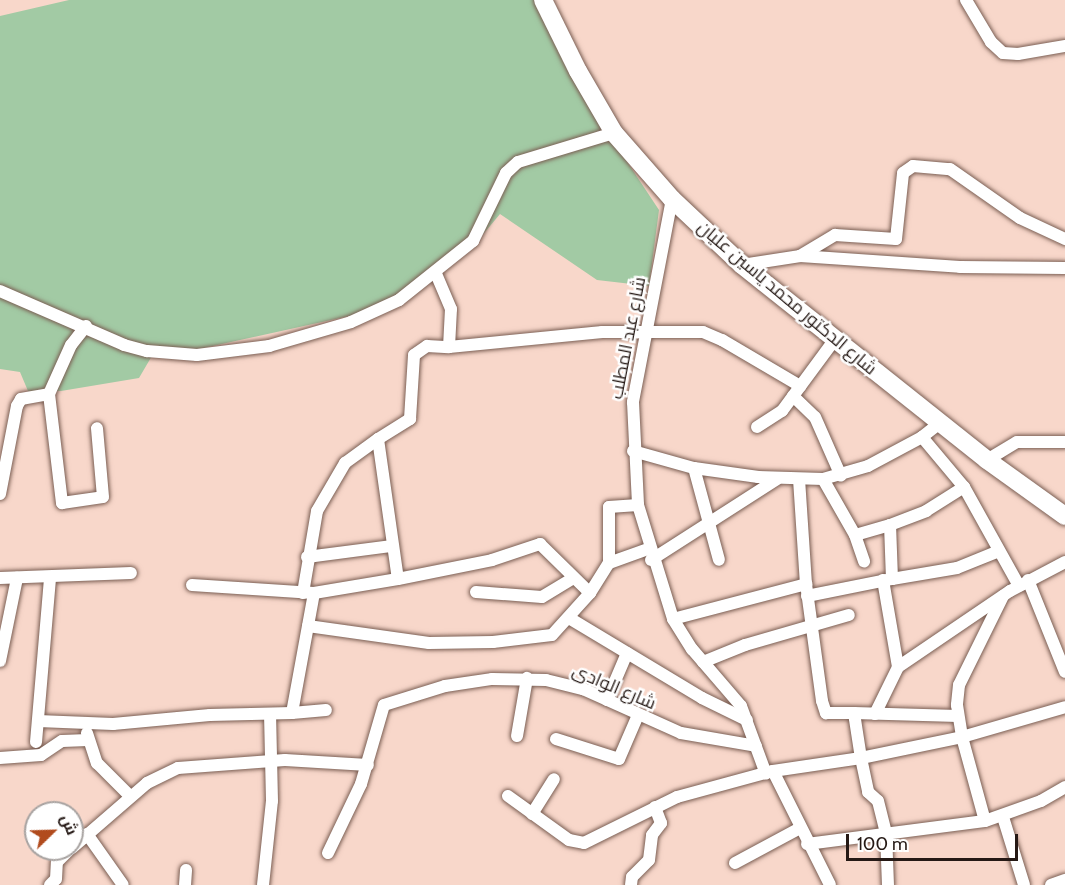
<!DOCTYPE html>
<html>
<head>
<meta charset="utf-8">
<style>
  body { margin:0 }
  #map { position:relative; width:1065px; height:885px; overflow:hidden; background:#f8d7ca; font-family:Cabin,Cairo,sans-serif }
  div>[style] { position:absolute }
  [style*='--x'] { left:calc(var(--x)*1px); top:calc(var(--y)*1px); width:calc(var(--w)*1px); rotate:calc(var(--a)*1deg) }
  .green>* { inset:0; background:#a2caa4 }
  .roads { filter:drop-shadow(0 0 2px #7a5e53) drop-shadow(0 0 2px #7a5e53) }
  .street>* { height:12px; margin:-6px; padding:0 6px; transform-origin:6px; border-radius:6px; background:#fff }
  .secondary>* { height:18px; margin:-9px; padding:0 9px; transform-origin:9px; border-radius:9px; background:#fff }
  span { translate:-50% -50%; white-space:nowrap; text-align:center; line-height:1.15; -webkit-text-stroke:5px #fff; paint-order:stroke }
  .street-label { font-size:18px; color:#251915 }
  .north { position:absolute; left:24px; top:801px; width:60px; height:60px; box-sizing:border-box; background:#fff; border:2px solid #a8a3a1; border-radius:50%; rotate:67deg; font-size:16px; font-weight:700; line-height:24px; text-align:center; color:#251915 }
  .north::after { content:''; display:block; margin:auto; width:21px; height:27px; background:#b14b1d; clip-path:polygon(50% 0,100% 100%,50% 72%,0 100%) }
  .scale { position:absolute; left:846px; top:834px; width:172px; height:27px; box-sizing:border-box; border:3px solid #251915; border-top:0; padding-left:8px; font-size:18px; line-height:21px; white-space:nowrap; color:#251915; -webkit-text-stroke:4px #fff; paint-order:stroke }
</style>
</head>
<body>
<div id="map">
  <div class="green">
    <div style="clip-path:polygon(69px 0,536px 0,614px 142px,659px 210px,649px 286px,597px 280px,500px 214px,480px 238px,381px 309px,199px 349px,156px 349px,139px 378px,61px 391px,28px 391px,20px 372px,0 369px,0 16px)"></div>
  </div>
  <div class="roads">
    <div class="street">
      <div style="--x:966;--y:0;--w:49;--a:59.2"></div>
      <div style="--x:991;--y:42;--w:16;--a:43"></div>
      <div style="--x:1003;--y:53;--w:15;--a:4"></div>
      <div style="--x:1018;--y:54;--w:48;--a:-9.7"></div>
      <div style="--x:672;--y:199;--w:207;--a:100.9"></div>
      <div style="--x:633;--y:402;--w:103;--a:87.2"></div>
      <div style="--x:638;--y:505;--w:119;--a:72.9"></div>
      <div style="--x:673;--y:619;--w:36;--a:58"></div>
      <div style="--x:692;--y:649;--w:75;--a:49.3"></div>
      <div style="--x:741;--y:706;--w:72;--a:69.8"></div>
      <div style="--x:800;--y:256;--w:41;--a:-31"></div>
      <div style="--x:835;--y:235;--w:61;--a:3.8"></div>
      <div style="--x:896;--y:239;--w:66;--a:-83.9"></div>
      <div style="--x:903;--y:173;--w:12;--a:-35"></div>
      <div style="--x:913;--y:166;--w:37;--a:5"></div>
      <div style="--x:950;--y:169;--w:85;--a:35"></div>
      <div style="--x:1020;--y:218;--w:50;--a:25"></div>
      <div style="--x:742;--y:265;--w:59;--a:-8.8"></div>
      <div style="--x:800;--y:256;--w:160;--a:3.9"></div>
      <div style="--x:960;--y:267;--w:105;--a:0.5"></div>
      <div style="--x:0;--y:291;--w:135;--a:23.5"></div>
      <div style="--x:124;--y:345;--w:24;--a:15"></div>
      <div style="--x:147;--y:351;--w:50;--a:4.6"></div>
      <div style="--x:197;--y:355;--w:73;--a:-7.1"></div>
      <div style="--x:269;--y:346;--w:85;--a:-16.3"></div>
      <div style="--x:351;--y:322;--w:53;--a:-24.6"></div>
      <div style="--x:399;--y:300;--w:95;--a:-38.6"></div>
      <div style="--x:473;--y:241;--w:76;--a:-64.1"></div>
      <div style="--x:506;--y:173;--w:16;--a:-43"></div>
      <div style="--x:518;--y:162;--w:100;--a:-16.8"></div>
      <div style="--x:86;--y:326;--w:24;--a:128"></div>
      <div style="--x:71;--y:345;--w:54;--a:114.2"></div>
      <div style="--x:49;--y:394;--w:110;--a:83.2"></div>
      <div style="--x:62;--y:503;--w:41;--a:-8.3"></div>
      <div style="--x:103;--y:497;--w:69;--a:-95"></div>
      <div style="--x:449;--y:347;--w:154;--a:-5.6"></div>
      <div style="--x:602;--y:332;--w:101;--a:0"></div>
      <div style="--x:703;--y:332;--w:21;--a:23"></div>
      <div style="--x:722;--y:340;--w:91;--a:30.5"></div>
      <div style="--x:793;--y:396;--w:30;--a:44"></div>
      <div style="--x:815;--y:417;--w:64;--a:66.2"></div>
      <div style="--x:757;--y:427;--w:30;--a:-33"></div>
      <div style="--x:782;--y:411;--w:89;--a:-53.6"></div>
      <div style="--x:922;--y:437;--w:65;--a:50"></div>
      <div style="--x:378;--y:439;--w:38;--a:-32"></div>
      <div style="--x:410;--y:419;--w:64;--a:-86.4"></div>
      <div style="--x:414;--y:355;--w:16;--a:-35"></div>
      <div style="--x:427;--y:346;--w:22;--a:3"></div>
      <div style="--x:449;--y:347;--w:38;--a:-87"></div>
      <div style="--x:451;--y:309;--w:38;--a:-113"></div>
      <div style="--x:633;--y:451;--w:63;--a:15.6"></div>
      <div style="--x:694;--y:468;--w:65;--a:8"></div>
      <div style="--x:758;--y:477;--w:65;--a:1.8"></div>
      <div style="--x:823;--y:479;--w:47;--a:-16.1"></div>
      <div style="--x:868;--y:466;--w:61;--a:-28.2"></div>
      <div style="--x:922;--y:437;--w:23;--a:-38"></div>
      <div style="--x:987;--y:460;--w:35;--a:-31"></div>
      <div style="--x:1017;--y:442;--w:48;--a:0"></div>
      <div style="--x:694;--y:468;--w:95;--a:74.8"></div>
      <div style="--x:799;--y:479;--w:105;--a:86.2"></div>
      <div style="--x:823;--y:479;--w:64;--a:60.3"></div>
      <div style="--x:855;--y:535;--w:28;--a:71"></div>
      <div style="--x:0;--y:494;--w:90;--a:-79.1"></div>
      <div style="--x:17;--y:406;--w:8;--a:-60"></div>
      <div style="--x:21;--y:399;--w:28;--a:-10"></div>
      <div style="--x:890;--y:525;--w:39;--a:-21"></div>
      <div style="--x:926;--y:511;--w:45;--a:-32.3"></div>
      <div style="--x:964;--y:487;--w:113;--a:60.9"></div>
      <div style="--x:307;--y:557;--w:86;--a:-7.4"></div>
      <div style="--x:651;--y:560;--w:150;--a:-32.7"></div>
      <div style="--x:609;--y:563;--w:41;--a:-19.7"></div>
      <div style="--x:0;--y:578;--w:131;--a:-2.2"></div>
      <div style="--x:892;--y:579;--w:66;--a:-9.6"></div>
      <div style="--x:957;--y:568;--w:45;--a:-22"></div>
      <div style="--x:883;--y:580;--w:88;--a:80.2"></div>
      <div style="--x:1028;--y:580;--w:99;--a:68.1"></div>
      <div style="--x:192;--y:585;--w:122;--a:3.8"></div>
      <div style="--x:314;--y:593;--w:85;--a:-9.5"></div>
      <div style="--x:476;--y:592;--w:66;--a:4.3"></div>
      <div style="--x:542;--y:597;--w:35;--a:-31"></div>
      <div style="--x:303;--y:593;--w:83;--a:-80.3"></div>
      <div style="--x:317;--y:511;--w:56;--a:-59.7"></div>
      <div style="--x:345;--y:463;--w:41;--a:-36"></div>
      <div style="--x:378;--y:439;--w:141;--a:81.9"></div>
      <div style="--x:398;--y:579;--w:96;--a:-11.4"></div>
      <div style="--x:492;--y:560;--w:51;--a:-18.4"></div>
      <div style="--x:540;--y:544;--w:70;--a:44.4"></div>
      <div style="--x:314;--y:593;--w:122;--a:100.4"></div>
      <div style="--x:292;--y:713;--w:34;--a:-5"></div>
      <div style="--x:807;--y:596;--w:87;--a:-11.3"></div>
      <div style="--x:892;--y:579;--w:54;--a:-92.1"></div>
      <div style="--x:890;--y:525;--w:36;--a:164"></div>
      <div style="--x:1003;--y:596;--w:99;--a:116.3"></div>
      <div style="--x:959;--y:685;--w:20;--a:96"></div>
      <div style="--x:957;--y:705;--w:32;--a:81"></div>
      <div style="--x:962;--y:737;--w:107;--a:-16.2"></div>
      <div style="--x:569;--y:618;--w:155;--a:31"></div>
      <div style="--x:702;--y:698;--w:50;--a:26.1"></div>
      <div style="--x:673;--y:619;--w:138;--a:-14.7"></div>
      <div style="--x:806;--y:584;--w:118;--a:82.2"></div>
      <div style="--x:822;--y:701;--w:13;--a:72"></div>
      <div style="--x:826;--y:713;--w:28;--a:0"></div>
      <div style="--x:854;--y:713;--w:46;--a:81.2"></div>
      <div style="--x:861;--y:758;--w:103;--a:-11.7"></div>
      <div style="--x:962;--y:737;--w:87;--a:74.7"></div>
      <div style="--x:985;--y:821;--w:59;--a:-19.7"></div>
      <div style="--x:1041;--y:801;--w:28;--a:-30"></div>
      <div style="--x:308;--y:626;--w:122;--a:8"></div>
      <div style="--x:429;--y:643;--w:64;--a:-0.9"></div>
      <div style="--x:493;--y:642;--w:59;--a:-6.8"></div>
      <div style="--x:552;--y:635;--w:57;--a:-47.9"></div>
      <div style="--x:590;--y:593;--w:36;--a:-58"></div>
      <div style="--x:609;--y:563;--w:56;--a:-90"></div>
      <div style="--x:609;--y:507;--w:29;--a:-4"></div>
      <div style="--x:0;--y:661;--w:85;--a:-78.4"></div>
      <div style="--x:703;--y:662;--w:45;--a:-22"></div>
      <div style="--x:745;--y:645;--w:108;--a:-16.1"></div>
      <div style="--x:607;--y:700;--w:51;--a:-66.9"></div>
      <div style="--x:854;--y:713;--w:104;--a:1.7"></div>
      <div style="--x:875;--y:714;--w:52;--a:-63.9"></div>
      <div style="--x:898;--y:667;--w:135;--a:-34.2"></div>
      <div style="--x:1010;--y:591;--w:62;--a:-27.8"></div>
      <div style="--x:38;--y:721;--w:75;--a:2.3"></div>
      <div style="--x:113;--y:724;--w:97;--a:-5.3"></div>
      <div style="--x:210;--y:715;--w:82;--a:-1.4"></div>
      <div style="--x:87;--y:733;--w:32;--a:72"></div>
      <div style="--x:97;--y:763;--w:47;--a:45"></div>
      <div style="--x:517;--y:736;--w:59;--a:-80.2"></div>
      <div style="--x:556;--y:739;--w:66;--a:17.6"></div>
      <div style="--x:619;--y:759;--w:48;--a:-66.6"></div>
      <div style="--x:36;--y:742;--w:165;--a:-85.1"></div>
      <div style="--x:0;--y:758;--w:41;--a:-4.2"></div>
      <div style="--x:41;--y:755;--w:25;--a:-34"></div>
      <div style="--x:62;--y:741;--w:26;--a:-2"></div>
      <div style="--x:773;--y:771;--w:127;--a:63.4"></div>
      <div style="--x:508;--y:796;--w:75;--a:35.8"></div>
      <div style="--x:569;--y:840;--w:15;--a:11"></div>
      <div style="--x:584;--y:843;--w:104;--a:-26.3"></div>
      <div style="--x:677;--y:797;--w:99;--a:-15.2"></div>
      <div style="--x:773;--y:771;--w:89;--a:-8.4"></div>
      <div style="--x:861;--y:758;--w:35;--a:78"></div>
      <div style="--x:868;--y:792;--w:13;--a:42"></div>
      <div style="--x:878;--y:801;--w:33;--a:76"></div>
      <div style="--x:886;--y:833;--w:52;--a:87.8"></div>
      <div style="--x:532;--y:814;--w:41;--a:-57.8"></div>
      <div style="--x:1003;--y:817;--w:71;--a:72.8"></div>
      <div style="--x:87;--y:834;--w:62;--a:54.8"></div>
      <div style="--x:807;--y:844;--w:179;--a:-7.4"></div>
      <div style="--x:72;--y:848;--w:99;--a:-40.9"></div>
      <div style="--x:147;--y:783;--w:34;--a:-26"></div>
      <div style="--x:178;--y:768;--w:107;--a:-4.3"></div>
      <div style="--x:285;--y:760;--w:83;--a:3.4"></div>
      <div style="--x:328;--y:853;--w:76;--a:-64.4"></div>
      <div style="--x:361;--y:784;--w:82;--a:-73.8"></div>
      <div style="--x:384;--y:705;--w:64;--a:-17.3"></div>
      <div style="--x:445;--y:686;--w:48;--a:-8.5"></div>
      <div style="--x:492;--y:679;--w:54;--a:1.1"></div>
      <div style="--x:546;--y:680;--w:38;--a:14"></div>
      <div style="--x:583;--y:689;--w:107;--a:24.2"></div>
      <div style="--x:681;--y:733;--w:76;--a:9.8"></div>
      <div style="--x:735;--y:863;--w:74;--a:-28.3"></div>
      <div style="--x:50;--y:885;--w:8;--a:-45"></div>
      <div style="--x:56;--y:879;--w:17;--a:-87"></div>
      <div style="--x:57;--y:862;--w:18;--a:-45"></div>
      <div style="--x:185;--y:885;--w:15;--a:-86"></div>
      <div style="--x:263;--y:885;--w:84;--a:-83.9"></div>
      <div style="--x:272;--y:801;--w:86;--a:-91.3"></div>
      <div style="--x:631;--y:885;--w:8;--a:-83"></div>
      <div style="--x:632;--y:877;--w:24;--a:-45"></div>
      <div style="--x:649;--y:860;--w:25;--a:-83"></div>
      <div style="--x:652;--y:835;--w:15;--a:-53"></div>
      <div style="--x:661;--y:823;--w:17;--a:-111"></div>
      <div style="--x:1051;--y:885;--w:15;--a:-20"></div>
    </div>
    <div class="secondary">
      <div style="--x:543;--y:0;--w:79;--a:63.8"></div>
      <div style="--x:578;--y:71;--w:72;--a:59.9"></div>
      <div style="--x:614;--y:133;--w:88;--a:48.7"></div>
      <div style="--x:672;--y:199;--w:96;--a:43.3"></div>
      <div style="--x:742;--y:265;--w:313;--a:38.5"></div>
      <div style="--x:987;--y:460;--w:96;--a:35.7"></div>
    </div>
  </div>
  <div class="street-label">
    <span style="left:787px;top:298px;rotate:40deg">شارع الدكتور محمد ياسين عليان</span>
    <span style="left:628px;top:338px;rotate:-79deg">شارع عبد المطلب</span>
    <span style="left:614px;top:687px;rotate:23deg">شارع الوادى</span>
  </div>
  <div class="north">ش</div>
  <div class="scale">100 m</div>
</div>
</body>
</html>
